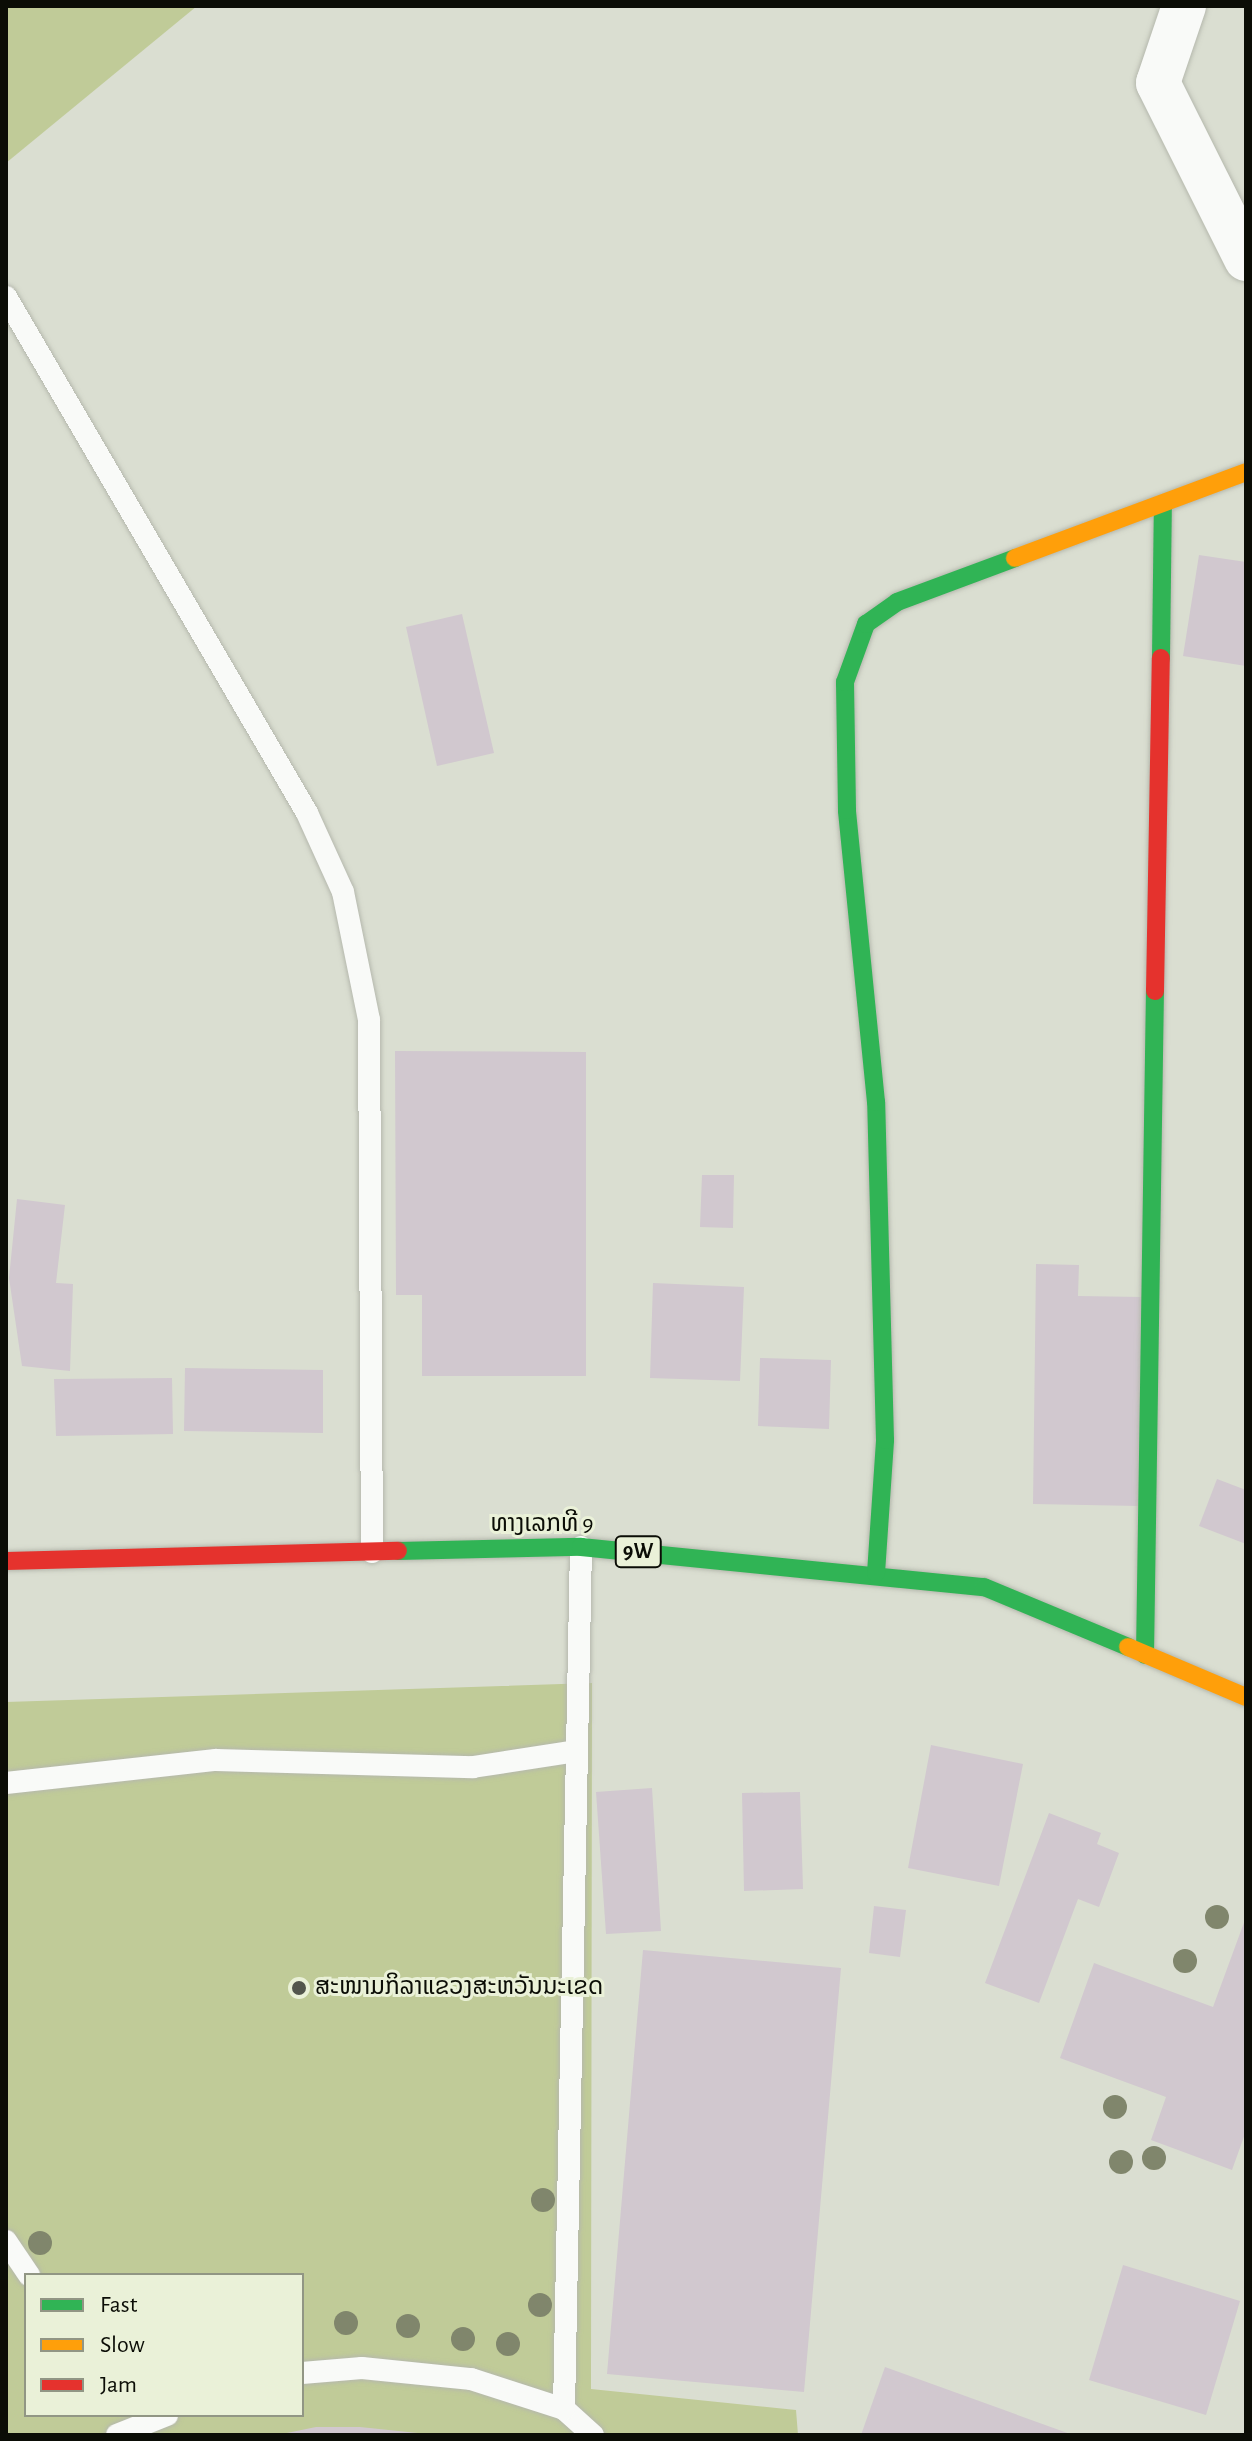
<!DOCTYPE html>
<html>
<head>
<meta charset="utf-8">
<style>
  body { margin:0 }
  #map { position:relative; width:1252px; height:2441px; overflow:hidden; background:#daded1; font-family:"Alegreya Sans","Noto Sans Lao",sans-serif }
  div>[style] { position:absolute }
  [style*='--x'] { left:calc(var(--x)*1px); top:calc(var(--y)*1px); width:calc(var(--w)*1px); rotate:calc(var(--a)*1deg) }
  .green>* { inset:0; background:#c0cb98 }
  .building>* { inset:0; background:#d1c8cf }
  .roads { filter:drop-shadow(0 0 2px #b5b8ad) drop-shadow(0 0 2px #b5b8ad) }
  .lane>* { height:22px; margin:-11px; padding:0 11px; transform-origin:11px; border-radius:11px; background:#f9faf8 }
  .street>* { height:44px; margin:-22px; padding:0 22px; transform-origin:22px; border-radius:22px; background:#f9faf8 }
  .fast>* { height:18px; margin:-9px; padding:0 9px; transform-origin:9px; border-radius:9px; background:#30b455 }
  .slow>* { height:18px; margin:-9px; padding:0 9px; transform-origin:9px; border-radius:9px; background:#ff9f0a }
  .jam>* { height:18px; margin:-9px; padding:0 9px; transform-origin:9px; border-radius:9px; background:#e5322d }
  .trees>* { width:24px; height:24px; margin:-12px; border-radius:50%; background:#80866c }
  .dots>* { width:22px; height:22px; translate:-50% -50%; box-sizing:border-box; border:4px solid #eaf1d8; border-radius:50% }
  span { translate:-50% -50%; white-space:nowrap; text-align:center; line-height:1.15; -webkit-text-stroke:6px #eaf1d8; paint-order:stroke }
  .shield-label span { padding:2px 6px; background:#eaf1d8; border:2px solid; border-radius:6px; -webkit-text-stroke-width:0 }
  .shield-label { font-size:22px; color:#0b0d06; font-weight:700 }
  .street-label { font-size:24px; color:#0b0d06 }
  .poi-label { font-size:24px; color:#0b0d06 }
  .left { translate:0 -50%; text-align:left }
  .frame { position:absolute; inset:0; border:8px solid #0b0d06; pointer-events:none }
  .legend { position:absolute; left:24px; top:2273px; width:280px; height:144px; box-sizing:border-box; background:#eaf1d8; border:2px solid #919684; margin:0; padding:10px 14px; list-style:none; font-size:24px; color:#0b0d06 }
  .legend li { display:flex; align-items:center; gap:16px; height:40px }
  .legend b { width:40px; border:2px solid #919684 }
</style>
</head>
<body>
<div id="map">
  <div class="green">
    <div style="clip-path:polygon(6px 6px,197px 6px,6px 163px)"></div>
    <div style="clip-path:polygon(evenodd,592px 1683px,591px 2389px,796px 2410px,798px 2435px,6px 2435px,6px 1702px,592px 1683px,26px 2275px,302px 2275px,302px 2415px,26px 2415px,26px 2275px)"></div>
  </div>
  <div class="building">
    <div style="clip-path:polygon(1199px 555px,1246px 562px,1246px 666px,1183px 656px)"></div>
    <div style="clip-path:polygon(462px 614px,494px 753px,437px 766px,406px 627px)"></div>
    <div style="clip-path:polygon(395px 1051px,586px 1052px,586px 1376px,422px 1376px,422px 1295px,396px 1295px)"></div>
    <div style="clip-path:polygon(702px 1175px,734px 1175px,733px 1228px,700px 1227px)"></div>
    <div style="clip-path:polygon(17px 1199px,65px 1205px,56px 1283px,73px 1284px,70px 1371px,22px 1366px,9px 1278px)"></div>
    <div style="clip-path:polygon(1036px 1264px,1079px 1265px,1078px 1296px,1143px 1297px,1139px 1506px,1033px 1504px)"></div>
    <div style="clip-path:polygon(653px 1283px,744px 1287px,740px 1381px,650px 1378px)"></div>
    <div style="clip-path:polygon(760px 1358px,831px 1360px,829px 1429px,758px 1426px)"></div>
    <div style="clip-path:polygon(185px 1368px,323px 1370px,323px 1433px,184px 1431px)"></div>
    <div style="clip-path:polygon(172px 1378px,173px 1434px,56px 1436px,54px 1379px)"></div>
    <div style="clip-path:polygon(1217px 1479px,1246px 1490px,1246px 1544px,1199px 1526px)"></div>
    <div style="clip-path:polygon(931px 1745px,1023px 1764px,999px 1886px,908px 1868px)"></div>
    <div style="clip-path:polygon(652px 1788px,661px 1931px,606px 1934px,596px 1792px)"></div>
    <div style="clip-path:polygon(800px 1792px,803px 1889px,744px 1891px,742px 1793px)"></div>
    <div style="clip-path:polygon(1049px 1813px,1101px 1833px,1097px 1844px,1119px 1853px,1099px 1907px,1078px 1899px,1039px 2003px,985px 1983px)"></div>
    <div style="clip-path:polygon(874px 1906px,906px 1910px,900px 1957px,869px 1953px)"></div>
    <div style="clip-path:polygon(1246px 1917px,1246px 2131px,1232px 2170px,1151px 2140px,1166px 2097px,1060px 2058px,1094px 1963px,1213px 2007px)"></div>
    <div style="clip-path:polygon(643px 1950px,841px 1968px,804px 2392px,607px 2374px)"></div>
    <div style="clip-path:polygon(1123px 2265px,1240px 2301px,1206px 2415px,1089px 2380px)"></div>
    <div style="clip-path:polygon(885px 2367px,1073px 2435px,861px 2435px)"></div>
    <div style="clip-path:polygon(316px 2427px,360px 2427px,427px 2434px,277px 2435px)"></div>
  </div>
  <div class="roads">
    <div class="lane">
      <div style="--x:6;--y:297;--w:597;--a:59.74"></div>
      <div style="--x:307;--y:813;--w:87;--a:65.5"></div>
      <div style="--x:343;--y:892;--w:131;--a:78.5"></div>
      <div style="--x:369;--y:1020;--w:532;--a:89.68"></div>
      <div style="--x:6;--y:1783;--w:211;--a:-6.3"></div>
      <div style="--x:216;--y:1760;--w:257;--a:1.6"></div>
      <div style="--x:473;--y:1767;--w:104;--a:-8.8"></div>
      <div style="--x:6;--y:2241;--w:41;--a:55.9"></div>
      <div style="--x:302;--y:2373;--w:60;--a:-4.8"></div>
      <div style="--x:362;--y:2368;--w:110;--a:5.8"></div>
      <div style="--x:471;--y:2379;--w:98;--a:17.9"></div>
      <div style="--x:564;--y:2409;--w:39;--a:42"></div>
      <div style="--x:564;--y:2409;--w:862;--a:-88.87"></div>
      <div style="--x:117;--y:2435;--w:54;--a:-21.8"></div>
    </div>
    <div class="street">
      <div style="--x:1184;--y:6;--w:81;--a:108.7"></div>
      <div style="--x:1158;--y:83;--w:197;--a:63.4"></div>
    </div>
    <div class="fast">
      <div style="--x:1161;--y:658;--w:153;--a:-89.3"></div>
      <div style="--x:398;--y:1551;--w:183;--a:-1.3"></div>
      <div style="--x:581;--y:1547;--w:405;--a:5.7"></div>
      <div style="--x:984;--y:1587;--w:156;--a:22.6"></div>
      <div style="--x:876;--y:1573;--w:133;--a:-86.1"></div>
      <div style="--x:885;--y:1440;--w:338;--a:-91.5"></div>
      <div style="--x:876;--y:1102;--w:293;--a:-95.7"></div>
      <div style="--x:847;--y:810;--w:128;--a:-90.9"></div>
      <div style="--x:845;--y:682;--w:62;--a:-70.1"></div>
      <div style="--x:866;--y:624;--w:38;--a:-35"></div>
      <div style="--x:897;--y:602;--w:126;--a:-20.4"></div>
      <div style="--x:1145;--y:1655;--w:664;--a:-89.14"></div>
    </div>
    <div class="slow">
      <div style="--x:1015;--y:558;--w:246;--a:-20.4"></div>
      <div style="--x:1128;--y:1647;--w:128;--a:23"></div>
    </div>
    <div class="jam">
      <div style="--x:1155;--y:991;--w:333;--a:-89"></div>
      <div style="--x:6;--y:1561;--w:392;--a:-1.5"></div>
    </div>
  </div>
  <div class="trees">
    <div style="left:1217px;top:1917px"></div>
    <div style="left:1185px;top:1961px"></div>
    <div style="left:1115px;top:2107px"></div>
    <div style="left:1154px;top:2158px"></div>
    <div style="left:1121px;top:2162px"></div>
    <div style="left:543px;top:2200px"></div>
    <div style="left:40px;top:2243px"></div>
    <div style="left:540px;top:2305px"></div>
    <div style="left:346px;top:2323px"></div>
    <div style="left:408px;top:2326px"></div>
    <div style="left:463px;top:2339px"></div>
    <div style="left:508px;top:2344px"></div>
  </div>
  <div class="dots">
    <div style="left:299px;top:1988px;background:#53564d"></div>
  </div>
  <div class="shield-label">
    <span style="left:638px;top:1552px">9W</span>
  </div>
  <div class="street-label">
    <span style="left:542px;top:1525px">ທາງເລກທີ 9</span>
  </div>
  <div class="poi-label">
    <span class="left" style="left:315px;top:1988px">ສະໜາມກິລາແຂວງສະຫວັນນະເຂດ</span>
  </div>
  <div class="frame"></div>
  <ul class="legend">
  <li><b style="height:10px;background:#30b455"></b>Fast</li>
  <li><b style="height:10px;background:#ff9f0a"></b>Slow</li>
  <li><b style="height:10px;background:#e5322d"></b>Jam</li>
  </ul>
</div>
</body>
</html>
